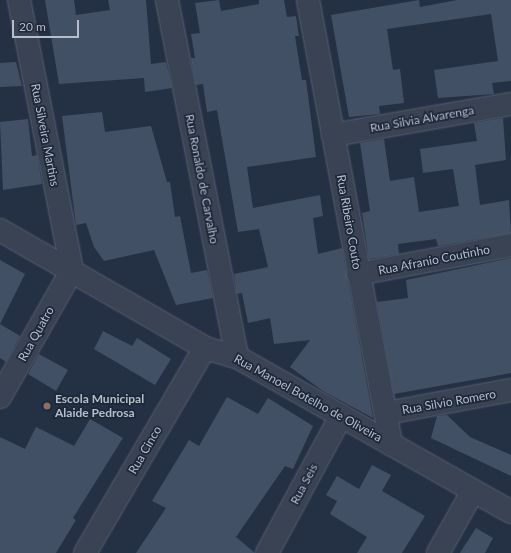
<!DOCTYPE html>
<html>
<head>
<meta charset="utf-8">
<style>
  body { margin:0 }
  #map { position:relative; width:511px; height:553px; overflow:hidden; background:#243144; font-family:Lato,sans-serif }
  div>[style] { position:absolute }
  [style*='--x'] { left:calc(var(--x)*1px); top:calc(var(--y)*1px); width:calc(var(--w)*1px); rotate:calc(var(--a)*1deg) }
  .building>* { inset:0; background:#425066 }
  .roads { filter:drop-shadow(0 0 1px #576171) drop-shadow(0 0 1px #576171) }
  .minor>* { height:22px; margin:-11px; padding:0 11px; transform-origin:11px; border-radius:11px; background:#394353 }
  .dots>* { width:11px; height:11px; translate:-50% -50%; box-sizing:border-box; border:2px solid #1d2839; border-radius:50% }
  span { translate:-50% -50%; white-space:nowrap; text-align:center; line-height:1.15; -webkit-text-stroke:3.5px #1d2839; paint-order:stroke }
  .street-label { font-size:12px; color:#b6becd }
  .poi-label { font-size:12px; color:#b6becd; font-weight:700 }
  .left { translate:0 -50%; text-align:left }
  .scale { position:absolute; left:12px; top:20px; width:67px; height:18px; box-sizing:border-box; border:2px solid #b6becd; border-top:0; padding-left:5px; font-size:12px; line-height:14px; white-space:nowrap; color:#b6becd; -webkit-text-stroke:3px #1d2839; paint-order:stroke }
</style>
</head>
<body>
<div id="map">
  <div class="building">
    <div style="clip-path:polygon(45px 0,74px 0,76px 15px,110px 10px,108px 0,146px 0,151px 64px,166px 62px,172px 88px,145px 92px,144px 78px,59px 84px)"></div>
    <div style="clip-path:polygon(219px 0,221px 11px,259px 4px,259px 0,284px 0,287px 17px,296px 16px,299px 36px,295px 36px,302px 80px,306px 80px,316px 157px,247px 167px,253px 208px,320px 195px,323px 216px,313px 218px,318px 254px,342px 248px,373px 418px,323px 391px,290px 367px,310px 340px,274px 344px,270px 318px,248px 323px,242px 293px,237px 294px,234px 274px,268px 267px,259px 229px,238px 232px,217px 110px,207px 112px,203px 84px,196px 85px,191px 58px,195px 58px,191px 34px,200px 33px,195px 3px)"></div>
    <div style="clip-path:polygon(419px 0,420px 7px,457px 0,511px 0,511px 81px,492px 83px,494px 94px,438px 98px,434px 70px,498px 61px,491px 14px,387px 29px,393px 70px,400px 69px,404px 103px,379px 106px,380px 114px,349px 117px,331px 15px)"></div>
    <div style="clip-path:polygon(16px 62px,22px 86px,0 87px,0 63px)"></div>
    <div style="clip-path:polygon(102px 112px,105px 132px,151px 126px,167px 182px,170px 182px,175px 217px,180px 216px,191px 273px,207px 270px,213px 298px,176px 305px,154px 250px,104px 261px,94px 247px,86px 223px,76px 225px,62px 116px)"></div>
    <div style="clip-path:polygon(503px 118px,506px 160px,475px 165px,480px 205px,509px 200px,511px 233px,438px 246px,436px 239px,398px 244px,399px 254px,369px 259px,362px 213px,370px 211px,360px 143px,384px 139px,390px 181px,414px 177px,419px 212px,459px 206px,453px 169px,423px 173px,420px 149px,477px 141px,474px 123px)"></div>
    <div style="clip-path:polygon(28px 119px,32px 156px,37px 155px,42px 184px,3px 190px,0 122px)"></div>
    <div style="clip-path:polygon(511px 258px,511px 373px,394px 394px,377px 302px,408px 298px,406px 280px)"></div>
    <div style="clip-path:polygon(0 260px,25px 274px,0 324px,20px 336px,6px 362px,0 358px)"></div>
    <div style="clip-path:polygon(103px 331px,132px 346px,137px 338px,171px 359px,155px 385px,94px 349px)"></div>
    <div style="clip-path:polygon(39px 354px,68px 370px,56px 391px,28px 374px)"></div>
    <div style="clip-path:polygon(227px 397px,258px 414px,268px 398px,313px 426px,293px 469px,285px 466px,236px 537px,255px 553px,136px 553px,166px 508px,152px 501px,189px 440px,199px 446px)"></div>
    <div style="clip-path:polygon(447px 415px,470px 437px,511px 455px,511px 476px,431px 438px,437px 416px)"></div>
    <div style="clip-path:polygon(90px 419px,123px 438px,73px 518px,76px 520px,56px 553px,0 553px,0 437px,25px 449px,36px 427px,74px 446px)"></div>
    <div style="clip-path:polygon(372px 465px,391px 475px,382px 491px,425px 516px,402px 553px,357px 553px,367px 537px,330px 514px,337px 501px,326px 495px,337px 476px,359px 489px)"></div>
    <div style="clip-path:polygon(476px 528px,493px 538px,485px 553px,460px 553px)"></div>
  </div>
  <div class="roads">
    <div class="minor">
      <div style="--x:167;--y:0;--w:364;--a:78.9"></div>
      <div style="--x:308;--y:0;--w:452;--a:79.4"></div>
      <div style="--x:333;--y:135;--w:181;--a:-9.9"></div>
      <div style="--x:0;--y:230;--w:237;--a:29.9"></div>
      <div style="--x:205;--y:348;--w:33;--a:16"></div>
      <div style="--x:237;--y:357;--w:315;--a:29.5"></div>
      <div style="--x:358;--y:274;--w:156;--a:-10.7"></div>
      <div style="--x:0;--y:397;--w:146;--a:-60.4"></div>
      <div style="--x:72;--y:270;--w:275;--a:-101.1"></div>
      <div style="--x:387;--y:413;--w:126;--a:-10.5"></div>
      <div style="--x:85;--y:553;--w:238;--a:-59.7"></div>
      <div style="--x:267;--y:553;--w:156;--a:-61.6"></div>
      <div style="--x:438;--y:553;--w:71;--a:-60.6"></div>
    </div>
  </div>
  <div class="dots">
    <div style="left:47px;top:406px;background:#8d6e63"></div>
  </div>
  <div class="street-label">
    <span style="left:422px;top:119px;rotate:-10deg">Rua Silvia Alvarenga</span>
    <span style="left:45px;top:135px;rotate:79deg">Rua Silveira Martins</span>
    <span style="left:202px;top:179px;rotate:79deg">Rua Ronaldo de Carvalho</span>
    <span style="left:349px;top:222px;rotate:80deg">Rua Ribeiro Couto</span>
    <span style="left:434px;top:260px;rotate:-11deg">Rua Afranio Coutinho</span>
    <span style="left:36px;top:334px;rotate:-61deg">Rua Quatro</span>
    <span style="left:308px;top:398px;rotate:29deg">Rua Manoel Botelho de Oliveira</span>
    <span style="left:449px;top:402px;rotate:-10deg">Rua Silvio Romero</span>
    <span style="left:145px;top:450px;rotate:-60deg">Rua Cinco</span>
    <span style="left:304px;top:484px;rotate:-62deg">Rua Seis</span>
  </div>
  <div class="poi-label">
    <span class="left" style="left:55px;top:406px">Escola Municipal<br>Alaide Pedrosa</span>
  </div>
  <div class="scale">20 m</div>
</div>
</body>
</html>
